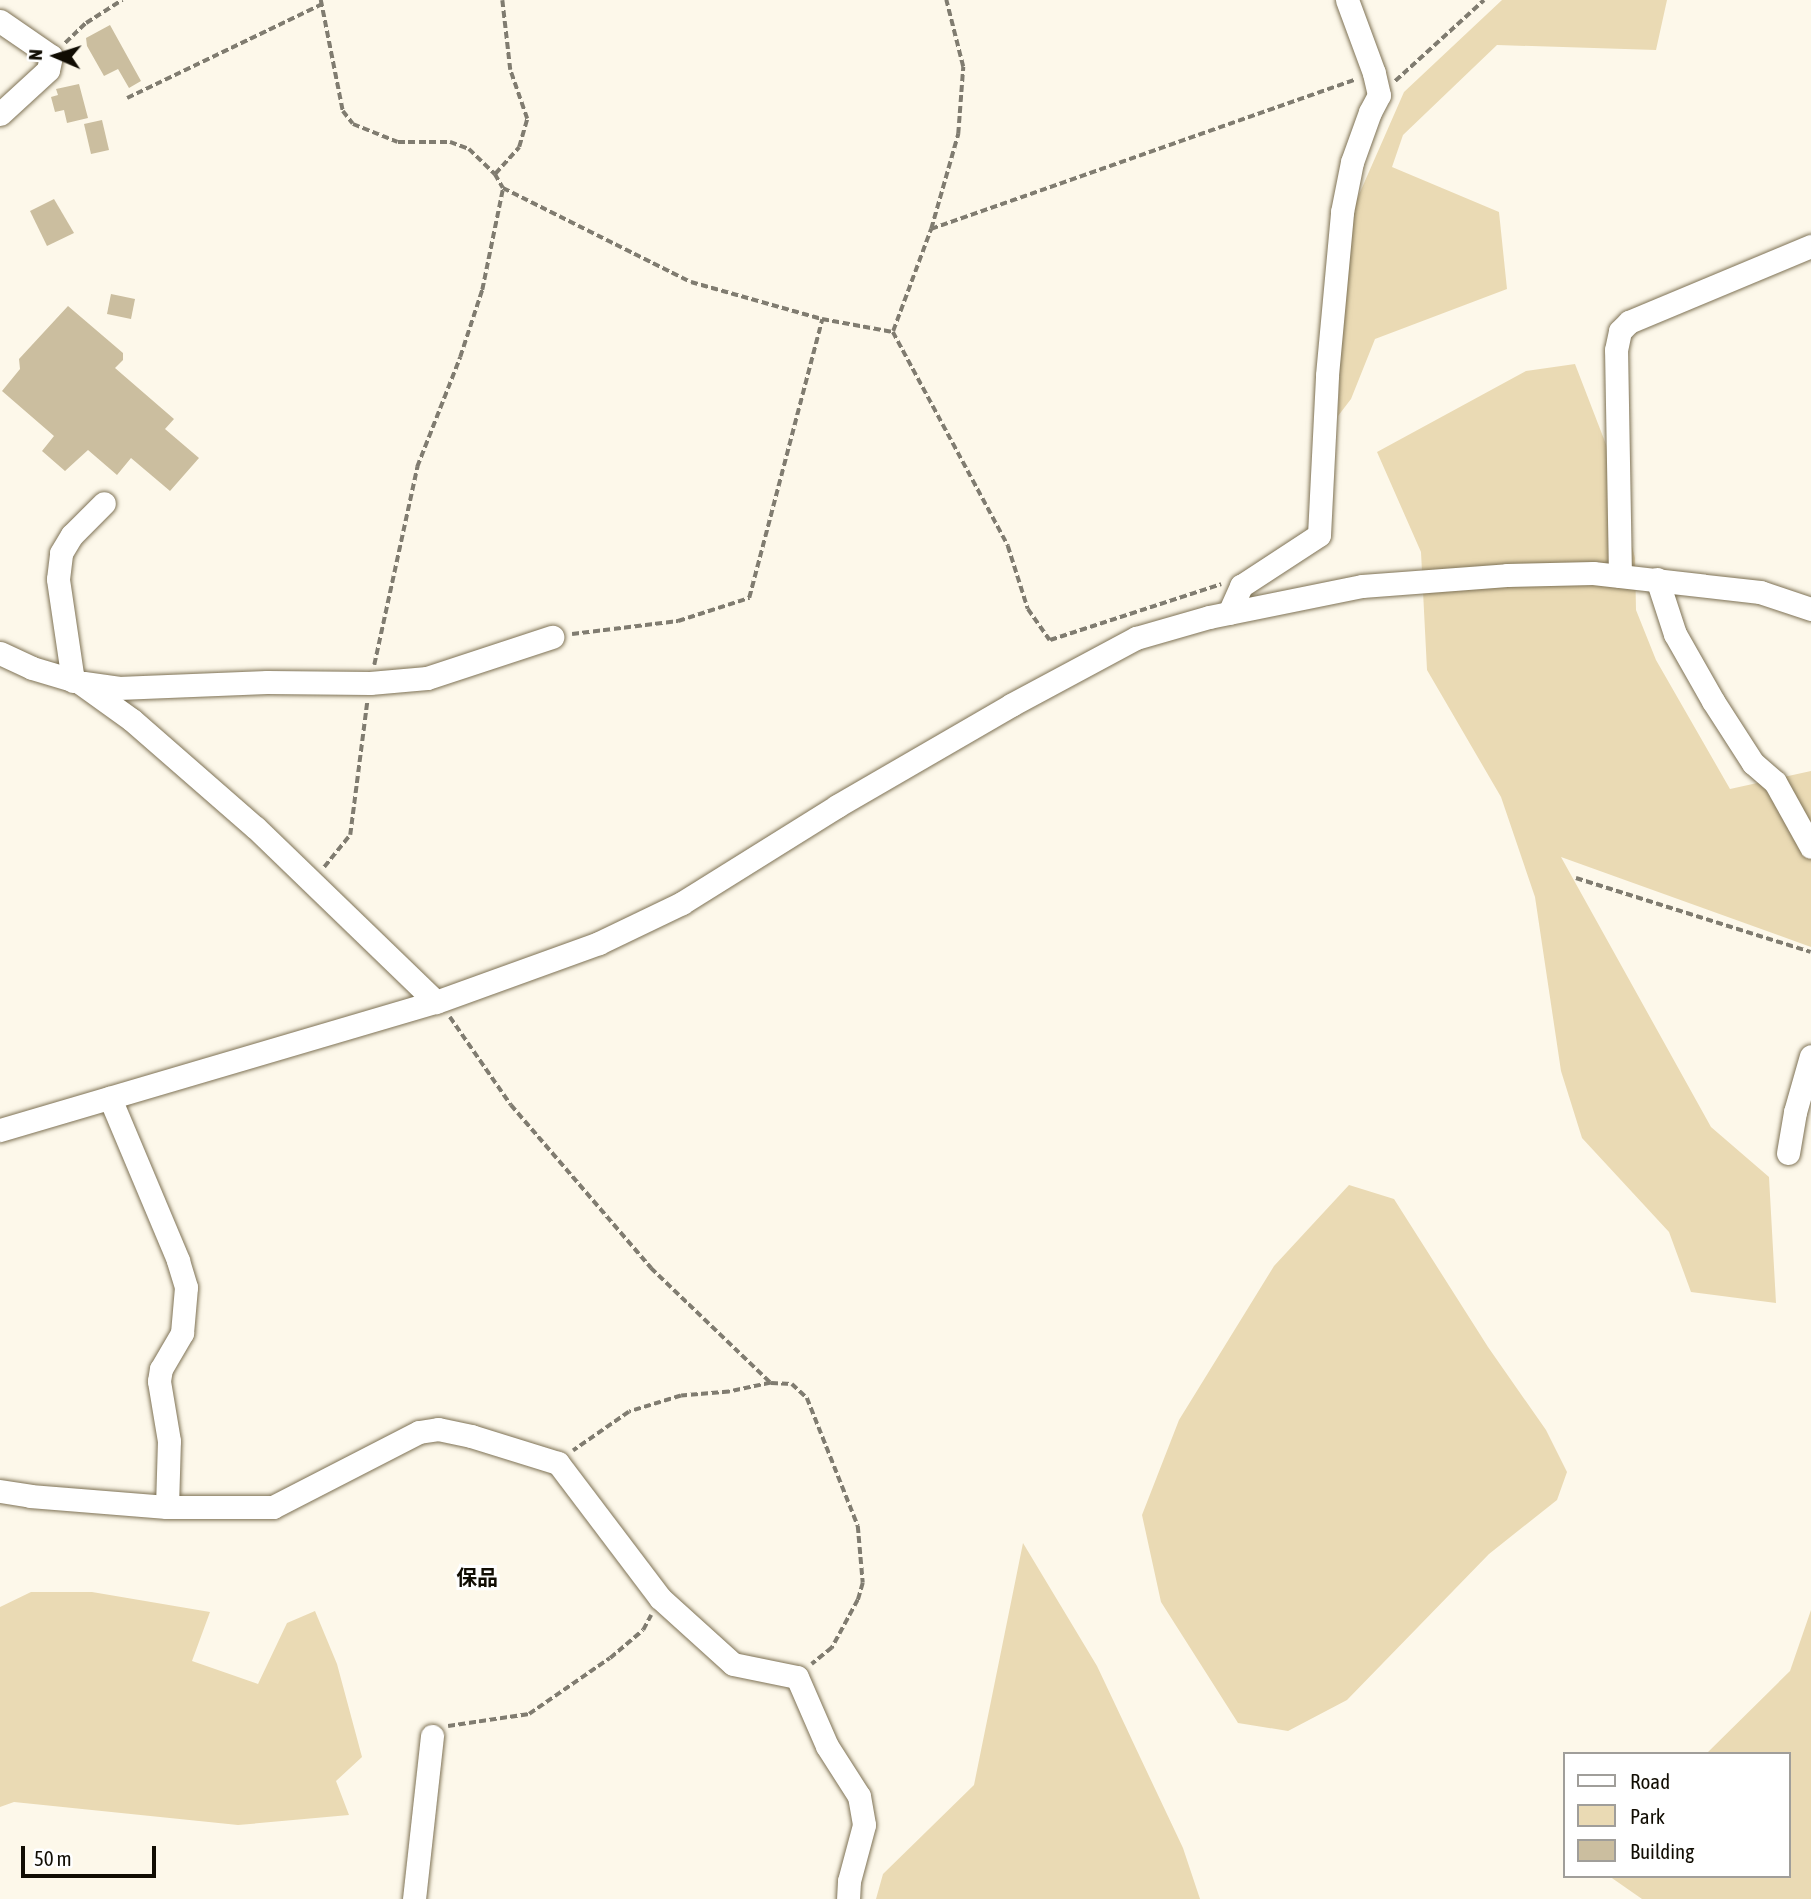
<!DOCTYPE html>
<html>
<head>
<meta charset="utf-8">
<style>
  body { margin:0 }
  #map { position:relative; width:1811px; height:1899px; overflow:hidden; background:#fdf8ea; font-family:"Asap Condensed","Noto Sans JP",sans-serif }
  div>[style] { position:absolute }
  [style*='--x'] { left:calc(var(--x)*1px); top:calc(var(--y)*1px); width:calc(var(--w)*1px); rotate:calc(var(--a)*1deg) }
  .green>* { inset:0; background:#eadab4 }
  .building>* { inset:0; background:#cbbe9f }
  .path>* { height:3.5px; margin-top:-1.75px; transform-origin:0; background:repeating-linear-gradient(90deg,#807c70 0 7px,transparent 0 10.5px) }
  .roads { filter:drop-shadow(0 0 2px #7e7255) drop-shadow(0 0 2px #7e7255) }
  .minor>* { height:23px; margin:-11.5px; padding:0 11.5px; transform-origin:11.5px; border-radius:11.5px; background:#fff }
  span { translate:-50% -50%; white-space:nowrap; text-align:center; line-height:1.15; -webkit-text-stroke:6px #fff; paint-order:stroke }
  .quarter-label { font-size:21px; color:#110d03; font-weight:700 }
  .legend { position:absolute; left:1563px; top:1752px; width:228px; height:126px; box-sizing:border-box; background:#fff; border:2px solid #a09e9a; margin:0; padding:9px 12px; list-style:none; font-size:21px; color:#110d03 }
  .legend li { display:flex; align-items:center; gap:14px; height:35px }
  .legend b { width:35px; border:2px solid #a09e9a }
  .north { position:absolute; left:21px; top:21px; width:70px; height:70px; -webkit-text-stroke:5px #fff; paint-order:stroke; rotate:273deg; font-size:19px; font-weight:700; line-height:28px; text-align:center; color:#110d03 }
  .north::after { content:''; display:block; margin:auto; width:24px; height:32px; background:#110d03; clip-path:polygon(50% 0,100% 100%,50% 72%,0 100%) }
  .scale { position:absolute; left:21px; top:1846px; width:135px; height:32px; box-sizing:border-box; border:4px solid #110d03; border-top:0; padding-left:9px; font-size:21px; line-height:24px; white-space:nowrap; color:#110d03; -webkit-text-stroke:5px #fff; paint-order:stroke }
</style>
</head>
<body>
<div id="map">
  <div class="green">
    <div style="clip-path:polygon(1502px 0,1667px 0,1656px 50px,1497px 45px,1403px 135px,1392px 167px,1499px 212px,1507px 289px,1375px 339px,1351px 399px,1338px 416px,1341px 337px,1354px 206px,1404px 92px)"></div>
    <div style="clip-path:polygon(1575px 364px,1607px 447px,1635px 558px,1636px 610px,1656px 660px,1730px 789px,1811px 771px,1811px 947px,1561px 857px,1711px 1127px,1769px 1177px,1776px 1303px,1691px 1292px,1669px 1232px,1582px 1138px,1561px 1071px,1535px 897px,1501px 797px,1427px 670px,1421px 552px,1377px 452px,1526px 371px)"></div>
    <div style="clip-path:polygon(1349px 1185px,1394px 1199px,1488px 1347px,1546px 1430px,1567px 1472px,1557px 1500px,1489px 1554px,1347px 1700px,1288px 1731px,1238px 1723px,1161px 1602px,1142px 1515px,1179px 1420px,1274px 1266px)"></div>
    <div style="clip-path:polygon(1023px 1543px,1097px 1666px,1183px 1848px,1200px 1899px,876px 1899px,883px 1874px,974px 1785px)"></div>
    <div style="clip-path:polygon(31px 1592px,92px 1592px,210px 1612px,192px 1661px,258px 1684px,287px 1623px,315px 1611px,337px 1664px,362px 1757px,336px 1781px,349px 1815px,238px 1825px,14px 1802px,0 1807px,0 1607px)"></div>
    <div style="clip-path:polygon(1811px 1610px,1811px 1899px,1642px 1899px,1609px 1876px,1788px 1876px,1788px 1754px,1706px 1754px,1790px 1671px)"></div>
  </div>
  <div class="building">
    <div style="clip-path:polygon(110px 25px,141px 81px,129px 88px,118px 69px,104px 76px,87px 46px,86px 38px)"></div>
    <div style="clip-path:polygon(79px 84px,88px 118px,67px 123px,64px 110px,55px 112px,51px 97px,58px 95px,56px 89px)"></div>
    <div style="clip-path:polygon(102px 120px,109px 150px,91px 154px,84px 124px)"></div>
    <div style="clip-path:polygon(54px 199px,74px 233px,47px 246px,30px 211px)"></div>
    <div style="clip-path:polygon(111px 294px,135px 299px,131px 319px,107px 314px)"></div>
    <div style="clip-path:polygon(68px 306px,123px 353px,123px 360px,115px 368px,174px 419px,165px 429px,199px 458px,170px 491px,131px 458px,117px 475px,88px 450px,65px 471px,42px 451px,54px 436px,2px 391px,20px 369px,19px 359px)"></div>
  </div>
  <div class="path">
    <div style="--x:321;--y:0;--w:113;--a:78.8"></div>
    <div style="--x:343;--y:111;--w:16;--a:52"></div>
    <div style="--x:353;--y:124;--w:48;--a:21.8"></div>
    <div style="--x:398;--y:142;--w:52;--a:0"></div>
    <div style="--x:450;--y:142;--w:20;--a:20"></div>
    <div style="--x:469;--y:149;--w:36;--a:44"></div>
    <div style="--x:495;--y:174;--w:16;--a:60"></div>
    <div style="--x:503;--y:188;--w:210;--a:26.6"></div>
    <div style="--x:691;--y:282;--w:136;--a:15.8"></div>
    <div style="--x:822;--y:319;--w:72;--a:10.4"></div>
    <div style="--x:893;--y:332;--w:243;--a:61.7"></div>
    <div style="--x:1008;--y:546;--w:66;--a:72.4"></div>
    <div style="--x:1028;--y:609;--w:38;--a:55"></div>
    <div style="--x:1050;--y:640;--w:180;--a:-18.1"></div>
    <div style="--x:65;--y:43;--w:29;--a:-44"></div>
    <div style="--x:86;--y:23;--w:43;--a:-32.6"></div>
    <div style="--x:1395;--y:81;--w:120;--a:-42.3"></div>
    <div style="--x:127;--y:98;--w:216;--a:-25.7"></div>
    <div style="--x:495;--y:174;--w:36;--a:-48"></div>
    <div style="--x:519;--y:147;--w:29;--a:-74"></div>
    <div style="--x:527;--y:119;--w:52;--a:-109.1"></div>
    <div style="--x:510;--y:70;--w:70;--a:-96.5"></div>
    <div style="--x:931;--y:229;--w:99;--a:-74.1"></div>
    <div style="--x:958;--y:134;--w:67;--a:-85.7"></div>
    <div style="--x:963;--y:67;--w:69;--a:-104.2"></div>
    <div style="--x:893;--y:331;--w:109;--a:-69.6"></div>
    <div style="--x:931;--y:229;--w:451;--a:-19.4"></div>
    <div style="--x:572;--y:634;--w:107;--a:-7"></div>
    <div style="--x:678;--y:621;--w:75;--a:-17.9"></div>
    <div style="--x:749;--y:598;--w:288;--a:-75.3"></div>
    <div style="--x:374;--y:665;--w:203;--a:-77.7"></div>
    <div style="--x:417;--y:467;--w:118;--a:-68.6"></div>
    <div style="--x:460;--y:357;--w:71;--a:-71.8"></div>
    <div style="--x:482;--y:290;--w:104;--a:-78.4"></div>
    <div style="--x:324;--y:867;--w:41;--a:-50.9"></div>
    <div style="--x:350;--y:835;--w:133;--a:-82.7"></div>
    <div style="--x:1576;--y:878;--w:246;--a:17.5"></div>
    <div style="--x:450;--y:1017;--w:107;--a:55.3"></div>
    <div style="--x:511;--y:1105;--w:215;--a:49.3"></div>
    <div style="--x:651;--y:1268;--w:166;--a:43.8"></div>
    <div style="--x:771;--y:1383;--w:43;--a:167.9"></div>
    <div style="--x:729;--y:1392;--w:48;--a:175.2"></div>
    <div style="--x:681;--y:1396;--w:54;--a:162.9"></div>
    <div style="--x:629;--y:1412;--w:68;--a:145.1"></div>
    <div style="--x:771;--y:1383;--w:21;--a:3"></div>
    <div style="--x:792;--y:1384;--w:21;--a:43"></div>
    <div style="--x:807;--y:1398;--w:138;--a:68.3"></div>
    <div style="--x:858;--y:1526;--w:57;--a:85"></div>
    <div style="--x:863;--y:1583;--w:18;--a:106"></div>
    <div style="--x:858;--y:1600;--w:55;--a:118.4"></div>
    <div style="--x:832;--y:1648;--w:26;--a:141"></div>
    <div style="--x:448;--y:1726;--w:82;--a:-8.4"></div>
    <div style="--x:529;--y:1714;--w:98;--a:-34.7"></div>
    <div style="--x:610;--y:1658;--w:43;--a:-40.3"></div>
    <div style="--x:643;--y:1630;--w:17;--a:-62"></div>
  </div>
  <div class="roads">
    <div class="minor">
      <div style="--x:0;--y:21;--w:62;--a:34.5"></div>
      <div style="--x:51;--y:56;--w:14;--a:102"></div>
      <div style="--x:48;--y:70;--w:65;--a:137.5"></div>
      <div style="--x:1620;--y:576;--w:226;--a:-91"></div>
      <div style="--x:1616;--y:350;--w:19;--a:-78"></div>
      <div style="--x:1620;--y:331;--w:13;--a:-45"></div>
      <div style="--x:1629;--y:322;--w:197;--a:-22.7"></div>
      <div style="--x:1657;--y:579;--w:58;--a:71.9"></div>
      <div style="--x:1675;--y:634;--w:77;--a:60.4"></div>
      <div style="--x:1713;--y:701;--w:74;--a:57.2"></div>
      <div style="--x:1753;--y:763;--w:29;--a:41"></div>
      <div style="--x:1775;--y:782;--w:74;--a:61"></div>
      <div style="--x:1229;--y:613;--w:30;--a:-66"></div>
      <div style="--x:1241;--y:586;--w:93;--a:-33.2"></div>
      <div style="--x:1319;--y:535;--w:160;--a:-87.1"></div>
      <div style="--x:1327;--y:375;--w:164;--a:-84.7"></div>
      <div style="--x:1342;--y:212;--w:51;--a:-78.7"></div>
      <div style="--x:1352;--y:162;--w:53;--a:-70.2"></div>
      <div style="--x:1370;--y:112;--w:19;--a:-62"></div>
      <div style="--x:1379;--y:95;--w:23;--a:-103"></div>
      <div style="--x:1374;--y:73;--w:78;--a:-110.3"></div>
      <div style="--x:0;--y:653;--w:35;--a:25"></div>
      <div style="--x:32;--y:668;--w:49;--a:16.6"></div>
      <div style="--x:79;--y:682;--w:65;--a:35.6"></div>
      <div style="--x:132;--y:720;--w:164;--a:41.1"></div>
      <div style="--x:256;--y:828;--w:250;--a:44"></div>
      <div style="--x:73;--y:681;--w:103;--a:-98.4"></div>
      <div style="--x:58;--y:579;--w:26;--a:-83"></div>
      <div style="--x:61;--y:553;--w:21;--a:-59"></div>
      <div style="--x:72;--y:535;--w:45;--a:-45"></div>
      <div style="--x:84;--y:683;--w:34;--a:8"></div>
      <div style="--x:118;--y:688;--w:149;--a:-2.3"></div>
      <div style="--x:267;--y:682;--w:103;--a:0.6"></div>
      <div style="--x:370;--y:683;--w:57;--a:-5"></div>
      <div style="--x:427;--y:678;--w:132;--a:-18.2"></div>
      <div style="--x:0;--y:1130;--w:454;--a:-16.4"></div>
      <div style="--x:436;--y:1002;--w:173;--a:-19.9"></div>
      <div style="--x:599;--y:943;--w:92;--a:-25.7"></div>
      <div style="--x:682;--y:903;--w:183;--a:-32"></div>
      <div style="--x:837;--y:806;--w:201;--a:-30.1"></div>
      <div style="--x:1011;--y:705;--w:142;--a:-28.2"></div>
      <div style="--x:1136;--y:638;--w:76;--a:-16"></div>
      <div style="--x:1209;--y:617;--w:156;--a:-11.5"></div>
      <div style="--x:1362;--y:586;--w:145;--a:-4.3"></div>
      <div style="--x:1507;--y:575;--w:86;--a:-1.3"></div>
      <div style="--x:1593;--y:573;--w:168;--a:6.5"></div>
      <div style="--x:1760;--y:592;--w:54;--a:18.4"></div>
      <div style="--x:1788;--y:1153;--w:42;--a:-80.3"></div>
      <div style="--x:1795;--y:1112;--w:58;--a:-74.1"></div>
      <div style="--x:0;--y:1491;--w:30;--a:9"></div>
      <div style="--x:30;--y:1496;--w:137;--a:4.6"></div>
      <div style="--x:167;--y:1507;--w:66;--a:-88.3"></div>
      <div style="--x:169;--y:1441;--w:61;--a:-99.5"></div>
      <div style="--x:159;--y:1381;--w:12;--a:-81"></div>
      <div style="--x:161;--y:1369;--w:42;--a:-59.7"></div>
      <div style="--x:182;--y:1333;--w:46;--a:-85"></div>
      <div style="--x:186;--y:1287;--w:28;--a:-107"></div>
      <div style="--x:178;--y:1260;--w:176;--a:-112.8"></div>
      <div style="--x:167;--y:1507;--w:106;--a:0"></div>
      <div style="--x:273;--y:1507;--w:164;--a:-27.2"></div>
      <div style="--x:419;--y:1432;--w:19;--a:-9"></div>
      <div style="--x:438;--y:1429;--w:34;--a:12"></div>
      <div style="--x:471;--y:1436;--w:91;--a:17.2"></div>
      <div style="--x:558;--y:1463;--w:169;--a:52.9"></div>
      <div style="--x:660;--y:1598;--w:98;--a:42.1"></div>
      <div style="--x:733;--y:1664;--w:65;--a:11.5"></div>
      <div style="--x:797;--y:1677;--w:75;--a:66.5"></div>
      <div style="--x:827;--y:1746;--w:59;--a:57.4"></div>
      <div style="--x:859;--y:1796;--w:29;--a:80"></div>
      <div style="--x:864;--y:1825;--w:58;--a:105"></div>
      <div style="--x:849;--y:1881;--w:18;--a:93"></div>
      <div style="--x:414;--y:1899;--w:164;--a:-83.7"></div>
    </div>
  </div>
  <div class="quarter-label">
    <span style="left:477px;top:1577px">保品</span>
  </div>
  <ul class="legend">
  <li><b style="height:9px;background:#fff"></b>Road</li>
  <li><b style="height:19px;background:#eadab4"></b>Park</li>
  <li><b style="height:19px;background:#cbbe9f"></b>Building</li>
  </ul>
  <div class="north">N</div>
  <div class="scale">50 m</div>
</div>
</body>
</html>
